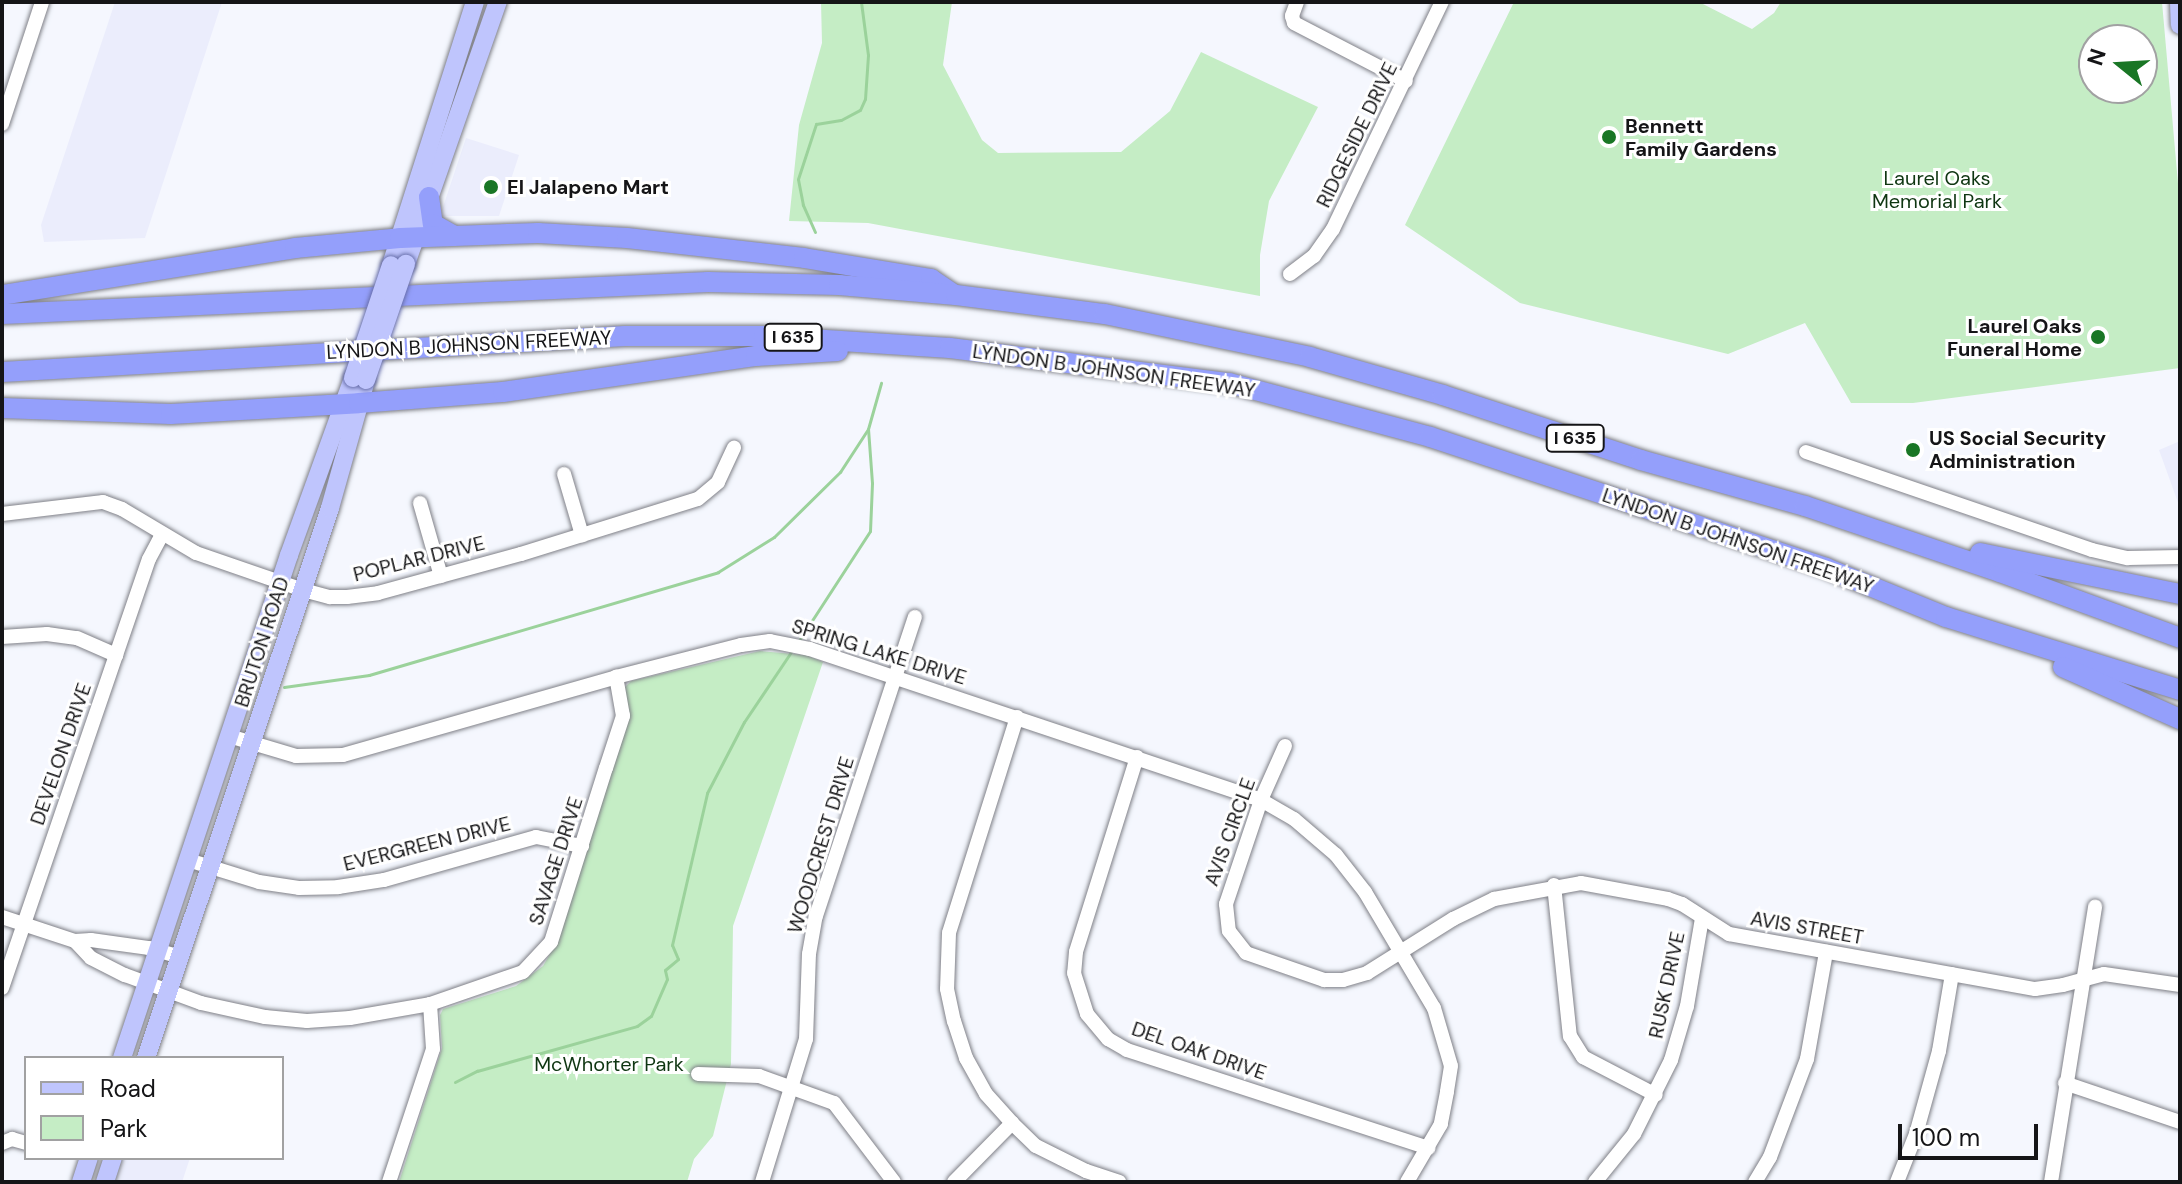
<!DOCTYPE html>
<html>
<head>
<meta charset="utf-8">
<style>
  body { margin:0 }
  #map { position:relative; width:2182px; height:1184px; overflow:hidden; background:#f5f7fe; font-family:"DM Sans",sans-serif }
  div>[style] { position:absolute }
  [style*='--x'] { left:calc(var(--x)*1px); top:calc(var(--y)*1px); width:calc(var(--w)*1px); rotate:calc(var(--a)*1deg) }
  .built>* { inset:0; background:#ebedfc }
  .green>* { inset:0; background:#c5edc5 }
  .stream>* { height:3px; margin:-1.5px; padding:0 1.5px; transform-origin:1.5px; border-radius:1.5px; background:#9bd29b }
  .roads { filter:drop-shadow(0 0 2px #7f8087) drop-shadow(0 0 2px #7f8087) }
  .minor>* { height:14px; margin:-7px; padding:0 7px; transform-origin:7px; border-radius:7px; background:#fff }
  .major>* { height:18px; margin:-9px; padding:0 9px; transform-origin:9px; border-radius:9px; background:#bfc5fd }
  .highway>* { height:20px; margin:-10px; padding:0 10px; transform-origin:10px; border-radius:10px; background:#949ffb }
  .bridges { filter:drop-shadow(0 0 2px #686fab) drop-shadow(0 0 2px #686fab) }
  .major-bridge>* { height:18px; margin:-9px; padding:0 9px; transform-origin:9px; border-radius:9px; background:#bfc5fd }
  .dots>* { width:22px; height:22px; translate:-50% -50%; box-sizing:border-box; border:4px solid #fff; border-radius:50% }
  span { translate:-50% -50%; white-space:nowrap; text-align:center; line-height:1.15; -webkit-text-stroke:6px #fff; paint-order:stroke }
  .shield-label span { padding:2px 6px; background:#fff; border:2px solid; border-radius:6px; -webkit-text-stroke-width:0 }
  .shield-label { font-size:18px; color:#151517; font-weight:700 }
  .poi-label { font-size:20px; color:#151517; font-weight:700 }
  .left { translate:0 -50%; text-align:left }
  .right { translate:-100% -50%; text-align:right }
  .street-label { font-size:20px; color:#151517 }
  .park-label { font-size:20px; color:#0f3612 }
  .frame { position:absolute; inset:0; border:4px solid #151517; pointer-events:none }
  .legend { position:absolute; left:24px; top:1056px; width:260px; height:104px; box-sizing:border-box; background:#fff; border:2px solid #a1a1a2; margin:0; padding:10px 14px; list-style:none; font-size:24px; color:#151517 }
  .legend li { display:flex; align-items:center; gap:16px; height:40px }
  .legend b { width:40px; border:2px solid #a1a1a2 }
  .north { position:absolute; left:2078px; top:24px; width:80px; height:80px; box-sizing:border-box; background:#fff; border:2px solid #a1a1a2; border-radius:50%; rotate:288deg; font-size:22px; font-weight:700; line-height:32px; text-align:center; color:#151517 }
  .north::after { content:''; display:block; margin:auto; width:28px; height:36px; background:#197625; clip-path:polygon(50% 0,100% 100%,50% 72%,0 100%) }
  .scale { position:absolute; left:1898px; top:1124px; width:140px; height:36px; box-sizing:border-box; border:4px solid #151517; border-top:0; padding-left:10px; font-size:24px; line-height:28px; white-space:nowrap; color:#151517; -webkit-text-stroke:6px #fff; paint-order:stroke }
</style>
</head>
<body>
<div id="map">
  <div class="built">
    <div style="clip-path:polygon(115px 2px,222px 2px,145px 238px,44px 242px,41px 225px)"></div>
    <div style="clip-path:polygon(466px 138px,519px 155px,499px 216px,440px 216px)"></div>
    <div style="clip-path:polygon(2180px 441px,2180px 508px,2159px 450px)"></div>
    <div style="clip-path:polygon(122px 1158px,190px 1158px,182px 1182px,114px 1182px)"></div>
  </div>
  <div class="green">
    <div style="clip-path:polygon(821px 2px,952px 2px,943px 65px,982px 140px,998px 153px,1121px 152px,1170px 111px,1201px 52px,1318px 107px,1269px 201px,1260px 255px,1260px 296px,868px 223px,789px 221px,799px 125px,822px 43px)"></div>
    <div style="clip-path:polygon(evenodd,1514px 2px,1699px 2px,1752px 29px,1774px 13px,1781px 2px,2162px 2px,2180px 206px,2180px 368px,1913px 403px,1851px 403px,1805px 323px,1728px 354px,1520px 303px,1405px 225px,1514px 2px,2094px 40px,2142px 40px,2142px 88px,2094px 88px,2094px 40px)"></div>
    <div style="clip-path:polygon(760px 651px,806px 655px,823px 662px,733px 926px,731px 1064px,713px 1136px,694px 1159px,687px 1182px,399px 1182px,442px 1048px,440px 1015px,443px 1009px,516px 986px,543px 966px,555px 945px,627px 720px,625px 687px,631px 681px)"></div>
  </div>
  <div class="stream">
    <div style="--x:815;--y:232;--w:30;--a:-114"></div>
    <div style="--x:803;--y:205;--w:26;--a:-101"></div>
    <div style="--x:798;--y:179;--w:58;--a:-71.9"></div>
    <div style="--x:816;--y:124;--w:25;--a:-9"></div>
    <div style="--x:841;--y:120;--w:21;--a:-28"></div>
    <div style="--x:860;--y:110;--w:12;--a:-66"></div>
    <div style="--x:865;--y:99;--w:44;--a:-86.1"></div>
    <div style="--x:868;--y:55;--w:53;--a:-97.5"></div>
    <div style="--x:798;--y:642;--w:132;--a:-57"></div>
    <div style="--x:870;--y:531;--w:48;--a:-87.6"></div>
    <div style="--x:872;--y:483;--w:54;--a:-94.2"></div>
    <div style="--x:284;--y:687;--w:86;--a:-8"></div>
    <div style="--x:369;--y:675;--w:364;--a:-16.4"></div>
    <div style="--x:718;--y:572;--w:66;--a:-32"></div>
    <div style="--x:774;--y:537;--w:93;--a:-44.6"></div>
    <div style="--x:840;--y:472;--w:51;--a:-56.9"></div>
    <div style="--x:868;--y:429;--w:48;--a:-74.2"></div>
    <div style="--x:455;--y:1082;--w:25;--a:-27"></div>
    <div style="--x:477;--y:1071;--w:166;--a:-15.7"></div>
    <div style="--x:637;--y:1026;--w:17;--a:-36"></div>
    <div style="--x:651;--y:1016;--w:40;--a:-66.6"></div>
    <div style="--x:667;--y:979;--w:9;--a:-103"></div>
    <div style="--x:665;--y:970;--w:17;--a:-40"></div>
    <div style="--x:678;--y:959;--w:15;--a:-113"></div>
    <div style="--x:672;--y:945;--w:156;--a:-77"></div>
    <div style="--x:707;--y:793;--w:80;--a:-62.5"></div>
    <div style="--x:744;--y:722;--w:84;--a:-56.1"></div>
  </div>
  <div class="roads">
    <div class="minor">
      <div style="--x:1297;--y:2;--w:15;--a:110"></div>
      <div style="--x:1292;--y:16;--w:7;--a:74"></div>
      <div style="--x:1294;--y:23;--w:126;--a:27.4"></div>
      <div style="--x:2;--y:124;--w:128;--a:-71.8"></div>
      <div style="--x:1290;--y:274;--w:30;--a:-37"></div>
      <div style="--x:1314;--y:256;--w:33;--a:-55"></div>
      <div style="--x:1333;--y:229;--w:252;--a:-64.4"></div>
      <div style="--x:1806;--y:452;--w:302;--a:18.9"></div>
      <div style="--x:2092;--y:550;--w:37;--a:13"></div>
      <div style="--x:2128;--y:558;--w:52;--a:-1.1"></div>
      <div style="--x:564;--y:474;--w:64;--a:73.6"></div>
      <div style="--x:420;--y:503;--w:76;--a:74"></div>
      <div style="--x:2;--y:514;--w:102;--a:-6.8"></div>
      <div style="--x:103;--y:502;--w:20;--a:20"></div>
      <div style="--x:122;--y:509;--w:86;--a:30.7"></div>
      <div style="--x:196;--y:553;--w:113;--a:19.1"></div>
      <div style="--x:303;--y:590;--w:28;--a:15"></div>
      <div style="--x:330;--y:597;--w:17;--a:0"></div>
      <div style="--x:347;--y:597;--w:31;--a:-7"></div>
      <div style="--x:378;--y:593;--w:148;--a:-15.3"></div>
      <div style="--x:521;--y:554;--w:185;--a:-17.3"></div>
      <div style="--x:698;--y:499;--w:26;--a:-40"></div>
      <div style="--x:718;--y:482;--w:38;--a:-65"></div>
      <div style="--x:2;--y:637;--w:45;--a:-3.8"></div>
      <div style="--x:47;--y:634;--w:30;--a:8"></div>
      <div style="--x:77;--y:638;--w:43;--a:23.6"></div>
      <div style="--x:1017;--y:717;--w:226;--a:107.5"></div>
      <div style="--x:949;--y:933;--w:56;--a:92"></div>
      <div style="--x:947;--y:989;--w:33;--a:78"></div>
      <div style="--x:954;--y:1021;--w:39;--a:72"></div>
      <div style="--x:966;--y:1058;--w:41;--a:60.9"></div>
      <div style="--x:986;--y:1094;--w:39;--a:48"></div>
      <div style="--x:1012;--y:1123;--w:33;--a:44"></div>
      <div style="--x:1036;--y:1146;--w:56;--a:26.6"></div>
      <div style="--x:1086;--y:1171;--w:35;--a:18"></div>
      <div style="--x:229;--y:736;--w:70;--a:16.6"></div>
      <div style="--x:296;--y:756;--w:47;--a:-1.2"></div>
      <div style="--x:343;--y:755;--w:284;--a:-15.9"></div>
      <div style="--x:616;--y:677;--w:129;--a:-14.4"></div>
      <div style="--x:741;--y:645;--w:29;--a:-8"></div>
      <div style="--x:770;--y:641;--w:41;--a:11.3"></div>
      <div style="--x:810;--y:649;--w:476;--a:18.5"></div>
      <div style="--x:1261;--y:800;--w:38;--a:30"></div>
      <div style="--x:1294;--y:819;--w:55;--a:40.6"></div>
      <div style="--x:1336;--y:855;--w:47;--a:51.9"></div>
      <div style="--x:1365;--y:892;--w:135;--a:59.3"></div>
      <div style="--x:1434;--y:1008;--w:60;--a:73.7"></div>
      <div style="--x:1451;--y:1066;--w:26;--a:99"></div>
      <div style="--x:1447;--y:1092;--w:33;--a:101"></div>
      <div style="--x:1441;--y:1124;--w:67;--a:120.4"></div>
      <div style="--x:1285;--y:746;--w:59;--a:114"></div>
      <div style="--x:1261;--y:800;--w:110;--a:108.6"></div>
      <div style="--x:1226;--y:904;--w:27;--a:84"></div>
      <div style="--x:1229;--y:931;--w:28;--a:52"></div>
      <div style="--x:1246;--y:953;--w:83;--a:19.1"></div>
      <div style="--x:1324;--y:980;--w:19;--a:0"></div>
      <div style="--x:1343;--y:980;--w:25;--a:-16"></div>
      <div style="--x:1367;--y:973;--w:102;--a:-32.1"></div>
      <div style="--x:1453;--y:919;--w:46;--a:-26"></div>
      <div style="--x:1494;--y:899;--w:88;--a:-10.4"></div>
      <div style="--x:1581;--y:883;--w:88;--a:10.4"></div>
      <div style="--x:1668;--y:899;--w:15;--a:20"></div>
      <div style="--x:1682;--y:904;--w:56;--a:32.6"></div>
      <div style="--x:1729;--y:934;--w:311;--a:10.2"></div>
      <div style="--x:2035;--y:989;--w:28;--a:-8"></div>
      <div style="--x:2063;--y:985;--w:42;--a:-15"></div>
      <div style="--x:2104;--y:974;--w:77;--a:8.2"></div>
      <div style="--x:1137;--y:757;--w:204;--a:107.4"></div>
      <div style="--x:1076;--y:952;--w:21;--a:95"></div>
      <div style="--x:1074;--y:973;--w:43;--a:72.4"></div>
      <div style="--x:1087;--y:1014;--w:33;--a:50"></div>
      <div style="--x:1108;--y:1039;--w:22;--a:30"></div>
      <div style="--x:1127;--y:1050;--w:317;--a:18"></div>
      <div style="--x:188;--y:860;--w:74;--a:17.2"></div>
      <div style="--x:259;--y:882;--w:40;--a:8.5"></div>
      <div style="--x:299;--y:888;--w:39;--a:-1"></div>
      <div style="--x:338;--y:887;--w:47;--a:-8.7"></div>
      <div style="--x:384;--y:880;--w:158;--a:-15.8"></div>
      <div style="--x:536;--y:837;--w:47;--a:11.1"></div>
      <div style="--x:1554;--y:885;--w:152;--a:84"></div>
      <div style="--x:1570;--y:1036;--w:25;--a:58"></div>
      <div style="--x:1583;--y:1057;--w:82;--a:27.5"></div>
      <div style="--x:2;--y:917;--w:77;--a:18.2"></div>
      <div style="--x:75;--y:941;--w:16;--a:-4"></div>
      <div style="--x:91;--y:940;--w:59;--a:7.9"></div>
      <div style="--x:149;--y:948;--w:32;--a:16"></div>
      <div style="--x:75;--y:941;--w:23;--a:47"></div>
      <div style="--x:91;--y:958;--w:38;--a:27"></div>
      <div style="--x:125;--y:975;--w:81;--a:20.2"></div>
      <div style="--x:201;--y:1003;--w:66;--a:12.3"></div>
      <div style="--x:265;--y:1017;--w:42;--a:5.4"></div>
      <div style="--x:307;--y:1021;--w:43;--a:-4"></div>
      <div style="--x:350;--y:1018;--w:81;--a:-9.9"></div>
      <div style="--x:430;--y:1004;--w:98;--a:-19"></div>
      <div style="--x:523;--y:972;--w:41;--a:-47"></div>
      <div style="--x:551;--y:942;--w:182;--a:-72.5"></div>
      <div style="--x:606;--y:768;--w:55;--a:-71.9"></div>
      <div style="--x:623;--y:716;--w:40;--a:-100"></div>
      <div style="--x:2;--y:988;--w:453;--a:-71.1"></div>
      <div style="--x:149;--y:559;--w:27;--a:-62"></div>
      <div style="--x:698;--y:1074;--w:61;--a:1.9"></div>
      <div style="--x:759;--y:1076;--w:80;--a:19.8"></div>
      <div style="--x:834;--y:1103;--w:99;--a:52.8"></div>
      <div style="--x:2065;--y:1083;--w:121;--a:18.7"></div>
      <div style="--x:2;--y:1143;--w:11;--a:-22"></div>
      <div style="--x:12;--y:1139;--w:15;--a:16"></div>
      <div style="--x:389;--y:1182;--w:140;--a:-71.7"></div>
      <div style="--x:433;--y:1049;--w:45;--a:-93.8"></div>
      <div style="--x:762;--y:1182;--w:150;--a:-72.9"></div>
      <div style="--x:806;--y:1039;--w:85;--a:-88"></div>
      <div style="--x:809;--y:954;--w:39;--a:-80"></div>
      <div style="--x:816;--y:916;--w:315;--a:-71.7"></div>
      <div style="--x:954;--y:1182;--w:83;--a:-45.5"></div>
      <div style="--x:1595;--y:1182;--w:62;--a:-50.9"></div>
      <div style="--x:1634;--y:1134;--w:83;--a:-63.4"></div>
      <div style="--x:1671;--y:1060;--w:56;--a:-73.5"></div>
      <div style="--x:1687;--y:1006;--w:89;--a:-80.3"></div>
      <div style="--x:1755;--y:1182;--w:29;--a:-59"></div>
      <div style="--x:1770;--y:1157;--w:105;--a:-69.3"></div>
      <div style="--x:1807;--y:1059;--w:109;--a:-79.9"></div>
      <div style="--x:1897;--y:1182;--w:52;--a:-68.4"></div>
      <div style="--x:1916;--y:1134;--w:86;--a:-74.5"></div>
      <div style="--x:1939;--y:1051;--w:78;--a:-80.4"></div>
      <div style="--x:2051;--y:1182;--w:279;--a:-80.9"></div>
    </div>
    <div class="major">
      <div style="--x:2179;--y:2;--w:23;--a:88"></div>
      <div style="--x:406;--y:264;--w:278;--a:-70.7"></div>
      <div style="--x:391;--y:265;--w:276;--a:-72.3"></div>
      <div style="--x:122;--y:1058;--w:530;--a:-71.63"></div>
      <div style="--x:289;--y:555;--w:188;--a:-70.1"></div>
      <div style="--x:146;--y:1058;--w:580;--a:-71.5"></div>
      <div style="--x:330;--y:508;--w:133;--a:-74.3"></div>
      <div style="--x:81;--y:1182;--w:25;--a:-72"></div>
      <div style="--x:105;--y:1182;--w:25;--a:-72"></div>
    </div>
    <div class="highway">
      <div style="--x:429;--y:197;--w:27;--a:82"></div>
      <div style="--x:433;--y:224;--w:23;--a:29"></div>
      <div style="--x:2;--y:295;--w:297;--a:-9.1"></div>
      <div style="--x:295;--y:248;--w:105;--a:-5.4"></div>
      <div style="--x:400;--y:238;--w:138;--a:-2.1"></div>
      <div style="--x:538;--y:233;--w:89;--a:3.2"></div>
      <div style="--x:627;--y:238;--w:178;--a:6.4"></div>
      <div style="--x:804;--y:258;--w:129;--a:9.4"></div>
      <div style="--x:931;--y:279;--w:25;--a:34"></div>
      <div style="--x:2;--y:314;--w:707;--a:-2.6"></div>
      <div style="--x:708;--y:282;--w:131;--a:1.3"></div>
      <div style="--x:839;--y:285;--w:117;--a:4.9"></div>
      <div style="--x:956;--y:295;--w:150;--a:7.3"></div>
      <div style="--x:1105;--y:314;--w:209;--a:11.8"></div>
      <div style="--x:1310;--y:357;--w:138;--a:15.9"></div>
      <div style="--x:1443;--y:395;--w:208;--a:18.2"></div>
      <div style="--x:1641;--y:460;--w:170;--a:15.7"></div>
      <div style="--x:1805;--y:506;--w:206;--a:18.7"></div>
      <div style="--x:2000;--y:572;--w:192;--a:20.1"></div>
      <div style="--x:2;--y:372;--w:624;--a:-3.31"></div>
      <div style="--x:625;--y:336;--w:139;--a:0"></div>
      <div style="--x:764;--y:336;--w:186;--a:3.7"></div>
      <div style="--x:950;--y:348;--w:281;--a:7.2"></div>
      <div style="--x:1229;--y:383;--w:208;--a:15"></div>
      <div style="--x:1430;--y:437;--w:417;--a:18.3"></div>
      <div style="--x:1826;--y:568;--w:130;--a:22.2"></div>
      <div style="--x:1946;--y:617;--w:245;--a:17.3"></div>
      <div style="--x:2;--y:408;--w:169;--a:2"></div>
      <div style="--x:171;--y:414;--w:188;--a:-3.3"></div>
      <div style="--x:359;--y:403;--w:144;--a:-4.4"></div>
      <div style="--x:503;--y:392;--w:256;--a:-8.1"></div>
      <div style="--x:756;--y:356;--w:82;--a:-3.5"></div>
      <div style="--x:1980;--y:553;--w:204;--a:11.6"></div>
      <div style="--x:2063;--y:667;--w:128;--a:24"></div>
    </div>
  </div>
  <div class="bridges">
    <div class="major-bridge">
      <div style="--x:353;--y:378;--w:119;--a:-71.4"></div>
      <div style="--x:366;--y:380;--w:123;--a:-71"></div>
    </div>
  </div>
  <div class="dots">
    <div style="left:1609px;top:137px;background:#197625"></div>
    <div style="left:491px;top:187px;background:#197625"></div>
    <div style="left:2098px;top:337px;background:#197625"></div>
    <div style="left:1913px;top:450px;background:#197625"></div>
  </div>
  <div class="shield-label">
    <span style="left:793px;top:337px">I 635</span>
    <span style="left:1575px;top:438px">I 635</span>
  </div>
  <div class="poi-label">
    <span class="left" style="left:1625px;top:138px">Bennett<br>Family Gardens</span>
    <span class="left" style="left:507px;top:187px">El Jalapeno Mart</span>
    <span class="right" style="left:2082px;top:338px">Laurel Oaks<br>Funeral Home</span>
    <span class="left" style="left:1929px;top:450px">US Social Security<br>Administration</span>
  </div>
  <div class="street-label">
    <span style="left:1357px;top:135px;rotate:-64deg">RIDGESIDE DRIVE</span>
    <span style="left:469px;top:345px;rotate:-3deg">LYNDON B JOHNSON FREEWAY</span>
    <span style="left:1114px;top:371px;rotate:8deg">LYNDON B JOHNSON FREEWAY</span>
    <span style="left:1738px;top:541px;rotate:19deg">LYNDON B JOHNSON FREEWAY</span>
    <span style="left:419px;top:559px;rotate:-14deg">POPLAR DRIVE</span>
    <span style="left:262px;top:642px;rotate:-72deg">BRUTON ROAD</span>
    <span style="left:879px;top:652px;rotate:17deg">SPRING LAKE DRIVE</span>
    <span style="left:61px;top:754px;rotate:-71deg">DEVELON DRIVE</span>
    <span style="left:1230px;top:832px;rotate:-70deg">AVIS CIRCLE</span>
    <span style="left:427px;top:844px;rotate:-14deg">EVERGREEN DRIVE</span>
    <span style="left:821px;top:845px;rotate:-73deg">WOODCREST DRIVE</span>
    <span style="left:556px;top:861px;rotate:-72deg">SAVAGE DRIVE</span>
    <span style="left:1807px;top:928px;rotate:10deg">AVIS STREET</span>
    <span style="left:1667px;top:985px;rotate:-78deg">RUSK DRIVE</span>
    <span style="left:1199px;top:1051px;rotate:19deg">DEL OAK DRIVE</span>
  </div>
  <div class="park-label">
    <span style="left:1937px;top:190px">Laurel Oaks<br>Memorial Park</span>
    <span style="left:609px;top:1064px">McWhorter Park</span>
  </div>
  <div class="frame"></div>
  <ul class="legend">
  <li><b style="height:10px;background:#bfc5fd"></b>Road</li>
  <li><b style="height:22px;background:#c5edc5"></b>Park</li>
  </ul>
  <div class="north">N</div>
  <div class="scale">100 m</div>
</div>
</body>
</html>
